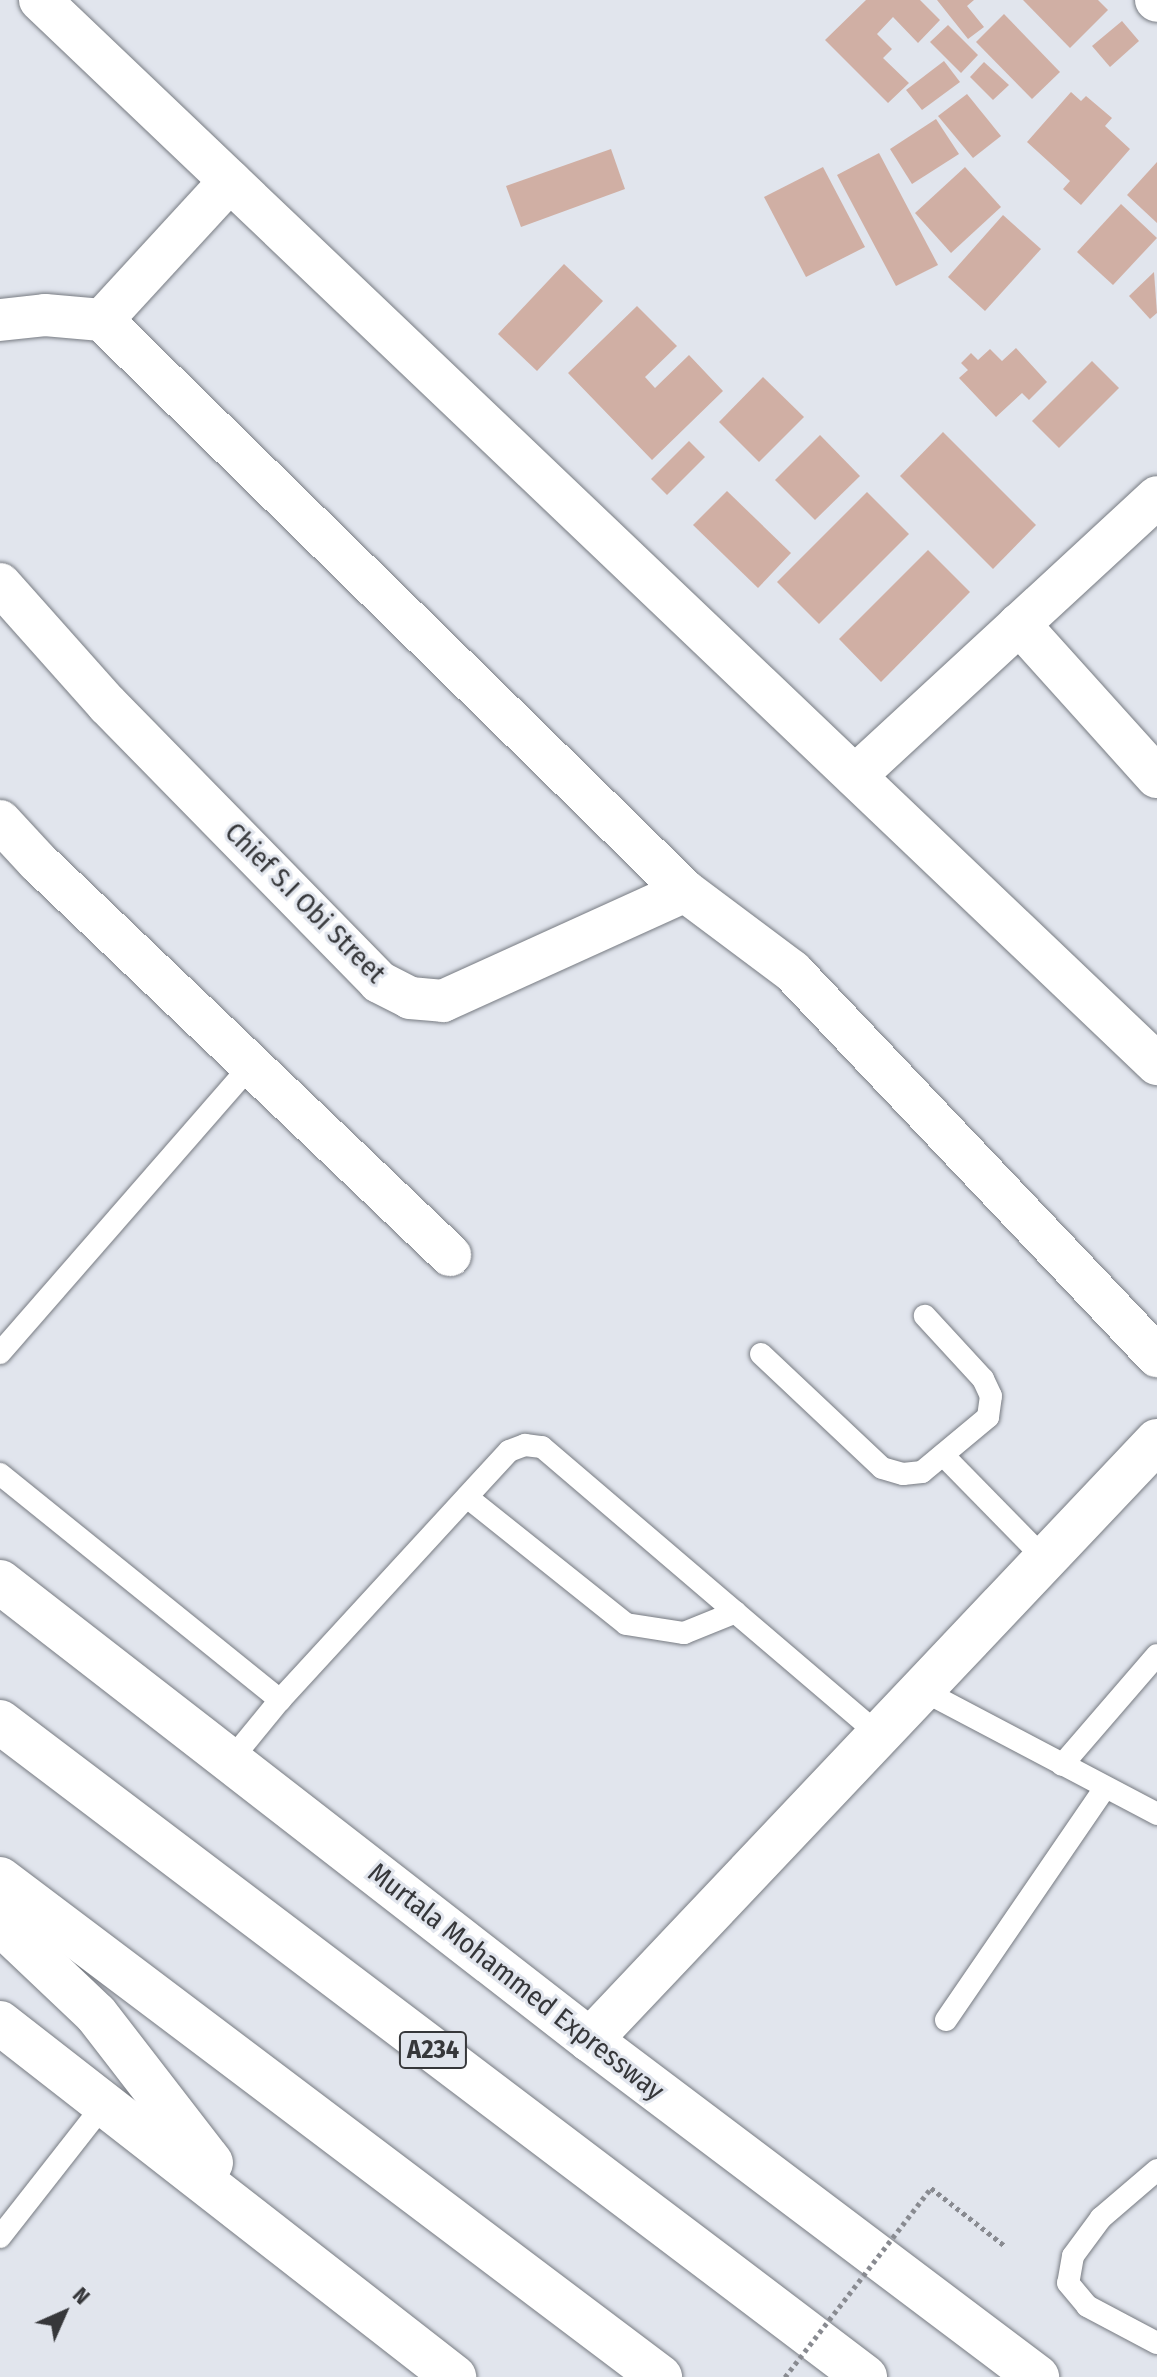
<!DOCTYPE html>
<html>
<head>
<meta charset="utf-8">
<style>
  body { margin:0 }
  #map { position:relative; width:1157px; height:2377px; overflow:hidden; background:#e1e5ed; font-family:"Fira Sans Condensed",sans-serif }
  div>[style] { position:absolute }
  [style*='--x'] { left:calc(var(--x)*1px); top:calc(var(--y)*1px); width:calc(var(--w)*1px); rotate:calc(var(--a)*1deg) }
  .building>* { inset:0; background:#d0afa4 }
  .path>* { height:5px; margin-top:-2.5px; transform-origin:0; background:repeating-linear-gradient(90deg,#888a90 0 4px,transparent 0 8px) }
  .roads { filter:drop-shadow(0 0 2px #777b82) drop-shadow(0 0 2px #777b82) }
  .lane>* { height:22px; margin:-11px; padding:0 11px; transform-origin:11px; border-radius:11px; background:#fff }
  .street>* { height:42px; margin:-21px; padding:0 21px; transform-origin:21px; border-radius:21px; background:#fff }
  .secondary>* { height:44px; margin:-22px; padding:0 22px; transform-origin:22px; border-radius:22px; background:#fff }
  .highway>* { height:44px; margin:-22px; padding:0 22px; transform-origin:22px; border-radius:22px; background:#fff }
  .path-bridge>* { height:5px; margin-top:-2.5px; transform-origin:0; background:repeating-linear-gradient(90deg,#888a90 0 4px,transparent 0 8px) }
  span { translate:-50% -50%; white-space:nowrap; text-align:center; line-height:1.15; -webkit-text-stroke:6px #e1e5ed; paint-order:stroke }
  .shield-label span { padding:2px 6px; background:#e1e5ed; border:2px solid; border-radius:6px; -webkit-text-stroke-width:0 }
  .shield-label { font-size:26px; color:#36373a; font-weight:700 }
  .street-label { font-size:28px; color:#36373a }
  .north { position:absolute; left:24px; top:2273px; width:80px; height:80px; -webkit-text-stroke:6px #e1e5ed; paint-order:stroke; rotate:45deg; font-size:22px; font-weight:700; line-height:32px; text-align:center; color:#36373a }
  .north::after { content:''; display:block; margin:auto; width:28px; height:36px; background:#36373a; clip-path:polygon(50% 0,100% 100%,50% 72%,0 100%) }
</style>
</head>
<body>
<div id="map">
  <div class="building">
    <div style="clip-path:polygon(866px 0,920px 0,940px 20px,918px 43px,893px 17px,877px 34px,892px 49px,883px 58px,909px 83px,888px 103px,825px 40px)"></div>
    <div style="clip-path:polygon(937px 0,974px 0,967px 6px,984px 27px,968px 39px)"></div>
    <div style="clip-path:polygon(1023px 0,1098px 0,1108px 10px,1070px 48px)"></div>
    <div style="clip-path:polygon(1004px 14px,1060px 72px,1032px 99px,976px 42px)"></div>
    <div style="clip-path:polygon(1122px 21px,1139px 41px,1110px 67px,1092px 46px)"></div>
    <div style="clip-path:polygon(948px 25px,978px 55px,961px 73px,930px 42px)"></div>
    <div style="clip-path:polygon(944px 61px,960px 82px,922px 110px,906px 90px)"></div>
    <div style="clip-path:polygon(984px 62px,1009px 85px,993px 100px,970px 77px)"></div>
    <div style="clip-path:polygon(1071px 92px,1081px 101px,1086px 96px,1112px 118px,1105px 126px,1130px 149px,1081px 205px,1063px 189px,1070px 181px,1027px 142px)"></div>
    <div style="clip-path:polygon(967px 94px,1001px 136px,973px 158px,938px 116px)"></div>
    <div style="clip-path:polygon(936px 119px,959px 154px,912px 184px,890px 149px)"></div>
    <div style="clip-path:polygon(611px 149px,625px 189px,521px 227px,506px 186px)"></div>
    <div style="clip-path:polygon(879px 153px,938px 265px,896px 286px,837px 175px)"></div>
    <div style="clip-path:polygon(1157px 162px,1157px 223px,1127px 195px)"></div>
    <div style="clip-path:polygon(823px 167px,865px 247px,806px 277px,764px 197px)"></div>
    <div style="clip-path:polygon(965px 167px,1001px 207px,951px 253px,915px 213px)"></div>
    <div style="clip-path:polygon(1121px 204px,1157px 238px,1113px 285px,1077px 252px)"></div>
    <div style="clip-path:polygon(1003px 215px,1041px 249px,985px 311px,948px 277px)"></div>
    <div style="clip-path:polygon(564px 264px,603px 301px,537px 371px,498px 334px)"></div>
    <div style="clip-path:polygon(1154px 272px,1157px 313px,1150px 319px,1129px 296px)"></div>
    <div style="clip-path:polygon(637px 306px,677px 346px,645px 377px,655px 388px,689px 355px,723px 391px,652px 460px,568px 373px)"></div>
    <div style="clip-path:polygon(1016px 348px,1047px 382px,1029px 400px,1022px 393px,996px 417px,959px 378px,968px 370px,961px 363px,971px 353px,978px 360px,990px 349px,1002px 361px)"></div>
    <div style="clip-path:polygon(1092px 361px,1119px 388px,1059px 448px,1032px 421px)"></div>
    <div style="clip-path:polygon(763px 377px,804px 417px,759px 462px,719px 422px)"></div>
    <div style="clip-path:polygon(943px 432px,1036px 525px,993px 569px,900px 476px)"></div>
    <div style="clip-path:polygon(820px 435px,860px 476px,815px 520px,775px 480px)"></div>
    <div style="clip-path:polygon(689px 441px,705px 457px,667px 495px,651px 479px)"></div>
    <div style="clip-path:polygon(727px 491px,791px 553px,758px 588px,693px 525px)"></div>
    <div style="clip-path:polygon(867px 492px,909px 534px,819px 624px,777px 582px)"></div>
    <div style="clip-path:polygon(928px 550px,970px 592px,881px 682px,839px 639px)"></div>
  </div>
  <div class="path">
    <div style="--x:931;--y:2188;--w:94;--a:38.1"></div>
  </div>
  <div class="roads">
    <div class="lane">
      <div style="--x:0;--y:1353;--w:382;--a:-48.9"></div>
      <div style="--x:761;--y:1354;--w:166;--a:43.3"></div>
      <div style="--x:882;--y:1468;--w:22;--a:16"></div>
      <div style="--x:903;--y:1474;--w:19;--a:-6"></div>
      <div style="--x:922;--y:1472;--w:86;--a:-39.8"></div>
      <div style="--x:988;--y:1417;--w:21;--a:-82"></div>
      <div style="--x:991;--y:1396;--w:19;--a:-115"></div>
      <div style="--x:983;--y:1379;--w:86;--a:-132.6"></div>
      <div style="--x:943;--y:1455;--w:146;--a:45.6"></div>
      <div style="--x:0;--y:1474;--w:360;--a:38.9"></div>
      <div style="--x:467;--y:1497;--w:203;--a:38.6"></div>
      <div style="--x:626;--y:1624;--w:59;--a:8.8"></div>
      <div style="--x:684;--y:1633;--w:56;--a:-22"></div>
      <div style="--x:922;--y:1690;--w:266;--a:27.8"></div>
      <div style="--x:230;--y:1761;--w:79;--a:-50.7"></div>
      <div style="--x:280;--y:1700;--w:338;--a:-47.4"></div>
      <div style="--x:509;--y:1451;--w:17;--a:-21"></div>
      <div style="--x:525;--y:1445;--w:17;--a:7"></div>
      <div style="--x:542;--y:1447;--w:443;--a:40.5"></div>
      <div style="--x:1062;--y:1765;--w:145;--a:-49.2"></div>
      <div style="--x:946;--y:2020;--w:281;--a:-55.6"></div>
      <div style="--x:1157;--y:2170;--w:74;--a:139.4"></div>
      <div style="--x:1101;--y:2218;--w:47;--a:126.4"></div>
      <div style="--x:1073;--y:2256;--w:27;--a:100"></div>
      <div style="--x:1068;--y:2283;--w:30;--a:50"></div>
      <div style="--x:1087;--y:2306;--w:79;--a:27.9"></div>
      <div style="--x:0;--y:2237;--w:170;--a:-51.9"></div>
    </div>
    <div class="street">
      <div style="--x:40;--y:0;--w:1543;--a:43.61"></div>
      <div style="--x:1156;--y:0;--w:1;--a:45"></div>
      <div style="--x:0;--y:320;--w:45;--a:-6.3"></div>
      <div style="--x:45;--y:315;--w:57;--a:5"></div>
      <div style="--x:102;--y:320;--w:816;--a:44.4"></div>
      <div style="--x:685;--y:891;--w:134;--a:36.8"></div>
      <div style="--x:792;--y:971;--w:531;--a:46.53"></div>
      <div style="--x:102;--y:320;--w:189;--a:-47.4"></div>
      <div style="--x:0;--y:584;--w:161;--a:48.3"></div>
      <div style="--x:107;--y:704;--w:389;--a:45.6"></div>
      <div style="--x:379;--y:982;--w:35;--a:27"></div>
      <div style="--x:410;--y:998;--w:33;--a:5"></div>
      <div style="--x:443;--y:1001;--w:266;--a:-24.4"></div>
      <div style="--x:1019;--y:624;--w:206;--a:48"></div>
      <div style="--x:855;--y:776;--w:411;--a:-42.7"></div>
      <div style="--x:0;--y:821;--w:54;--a:47.2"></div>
      <div style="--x:37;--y:861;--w:571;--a:43.65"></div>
    </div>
    <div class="secondary">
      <div style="--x:590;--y:2040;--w:825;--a:-46.57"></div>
    </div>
    <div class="highway">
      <div style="--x:0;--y:1582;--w:747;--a:37.82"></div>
      <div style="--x:590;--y:2040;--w:560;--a:37.01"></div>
      <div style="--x:0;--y:1722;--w:1085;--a:37.13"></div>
      <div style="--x:0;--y:1879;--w:827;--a:37.04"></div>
      <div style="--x:0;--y:1923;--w:132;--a:43.5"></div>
      <div style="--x:96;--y:2014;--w:188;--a:52.3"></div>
      <div style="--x:0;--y:2023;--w:576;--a:37.94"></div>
    </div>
  </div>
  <div class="path-bridge">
    <div style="--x:785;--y:2377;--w:239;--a:-52.3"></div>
  </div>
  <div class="shield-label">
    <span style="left:433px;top:2050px">A234</span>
  </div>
  <div class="street-label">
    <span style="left:305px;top:903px;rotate:45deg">Chief S.I Obi Street</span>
    <span style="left:516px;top:1982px;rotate:38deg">Murtala Mohammed Expressway</span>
  </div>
  <div class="north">N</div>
</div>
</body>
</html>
